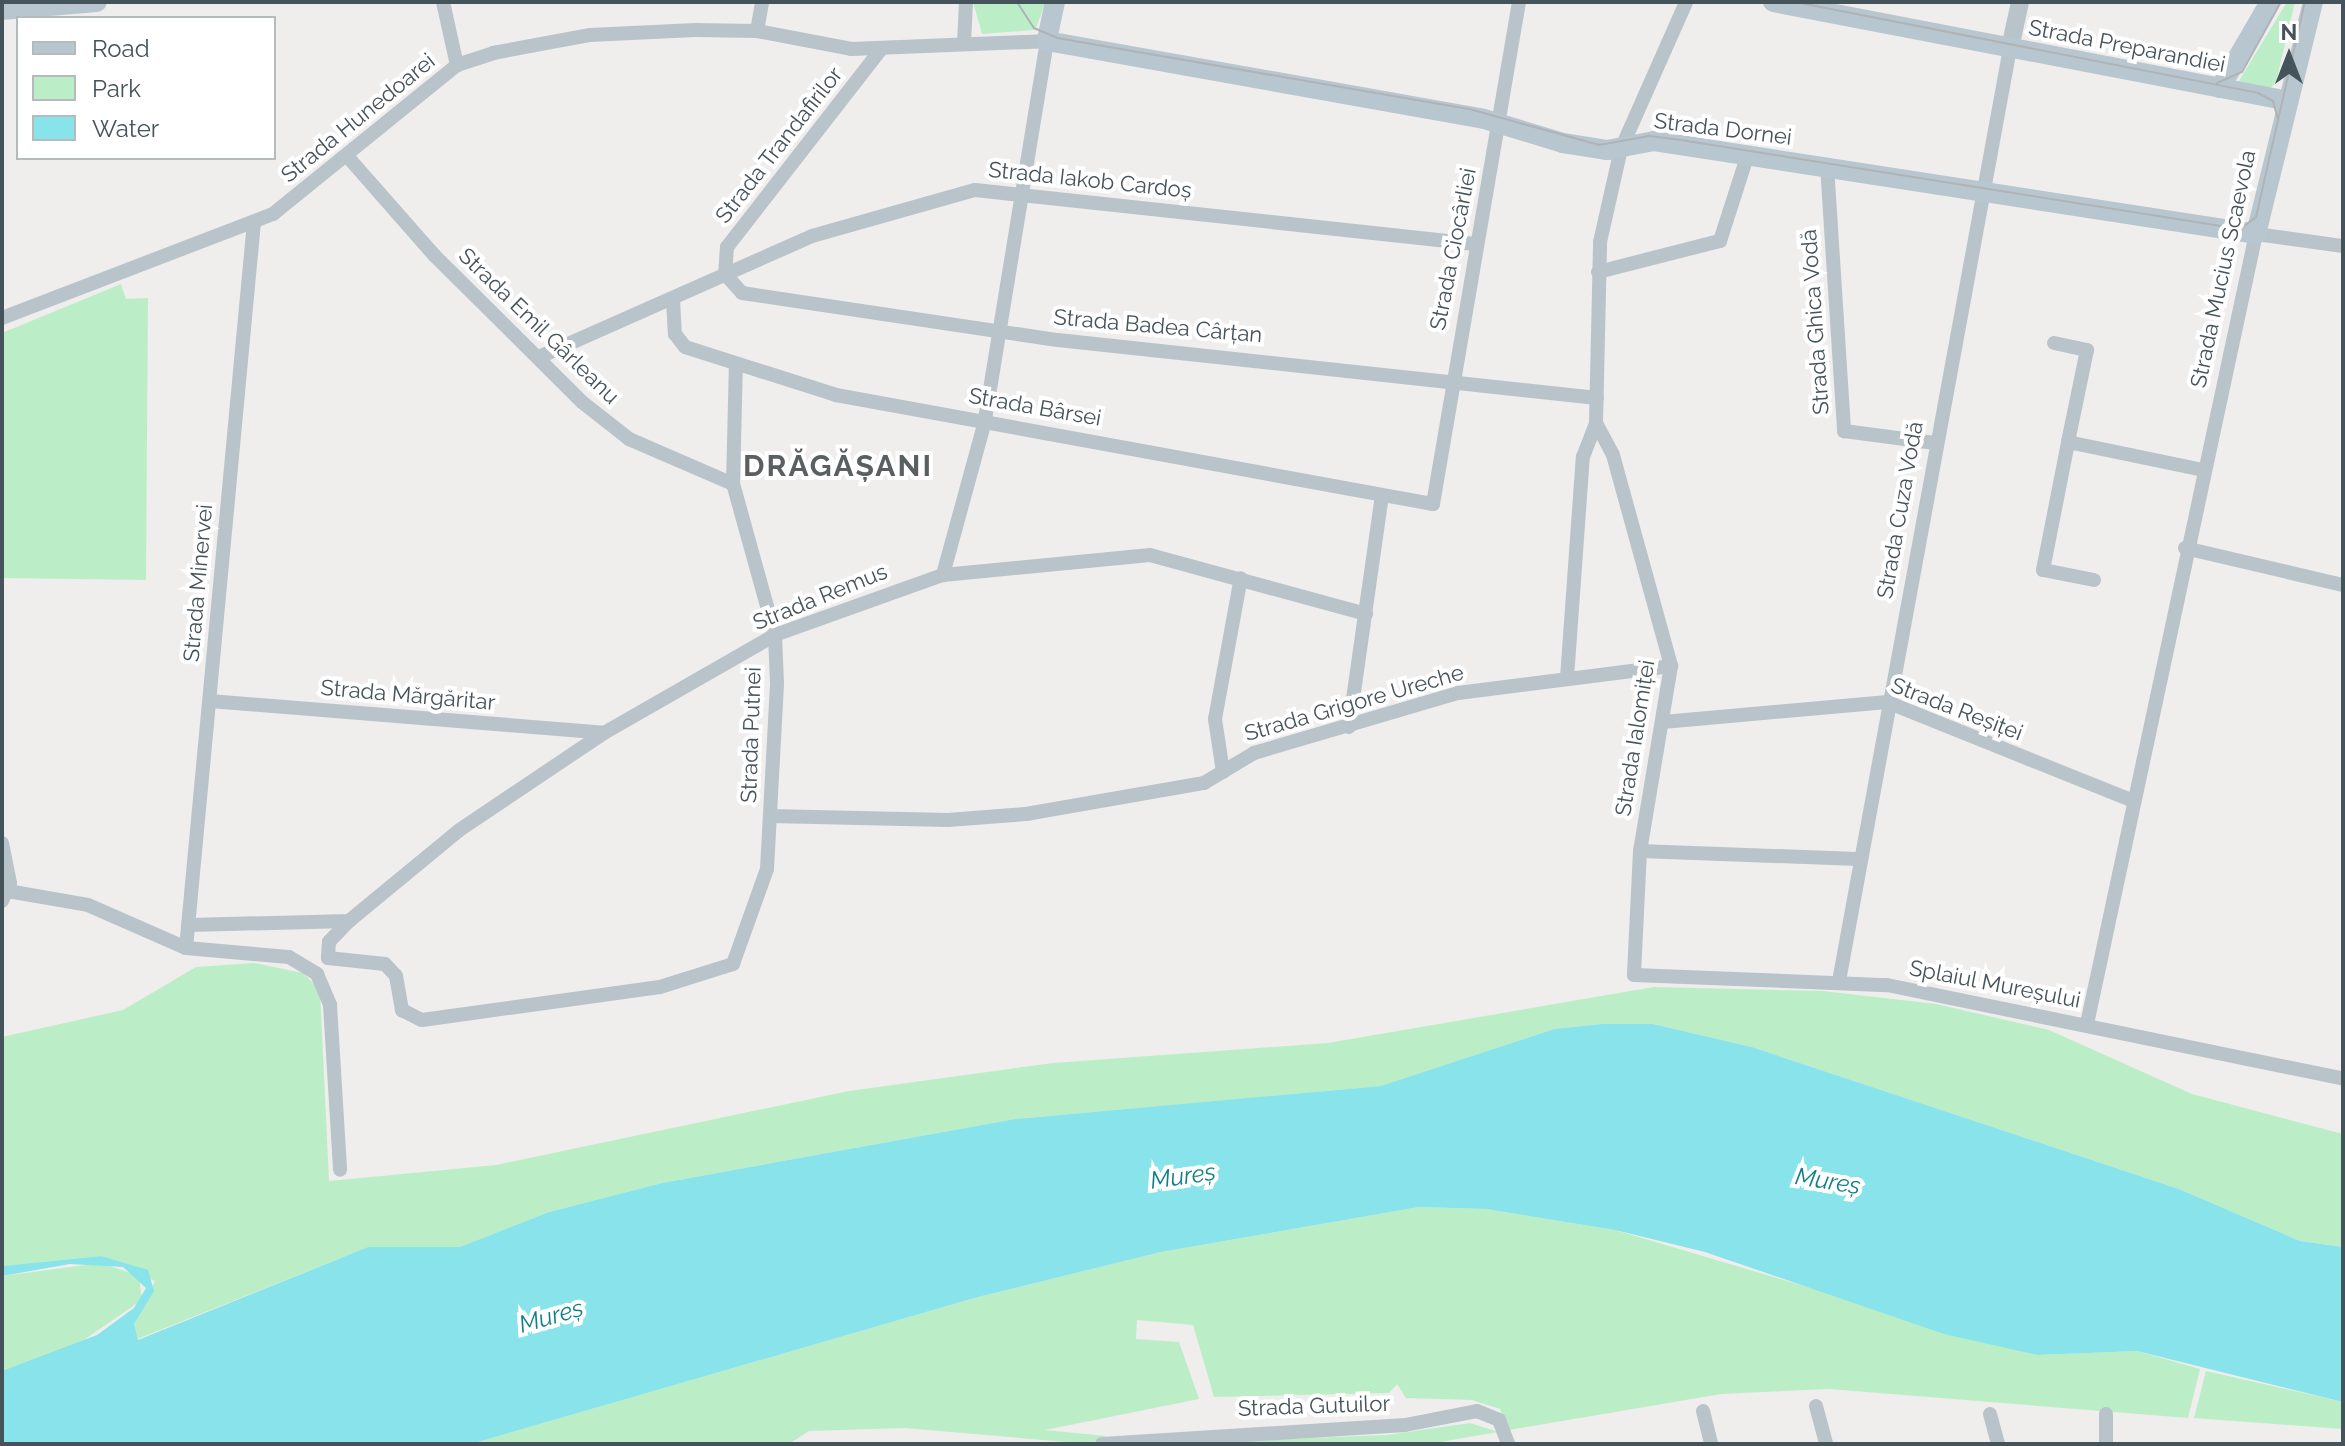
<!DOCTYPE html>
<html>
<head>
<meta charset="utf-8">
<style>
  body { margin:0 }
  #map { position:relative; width:2345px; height:1446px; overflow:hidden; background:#f0eded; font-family:Raleway,sans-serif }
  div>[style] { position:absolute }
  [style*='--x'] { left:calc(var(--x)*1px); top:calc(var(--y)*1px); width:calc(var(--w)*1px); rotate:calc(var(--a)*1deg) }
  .green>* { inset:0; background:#bbeec7 }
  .water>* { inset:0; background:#88e4ea }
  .minor>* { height:14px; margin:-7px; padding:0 7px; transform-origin:7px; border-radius:7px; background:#b8c4ca }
  .tertiary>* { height:18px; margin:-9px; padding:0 9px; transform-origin:9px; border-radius:9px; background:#b8c4ca }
  .secondary>* { height:20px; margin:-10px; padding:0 10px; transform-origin:10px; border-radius:10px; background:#b8c7cf }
  .tram>* { height:2px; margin:-1px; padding:0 1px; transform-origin:1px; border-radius:1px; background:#afb3b7 }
  span { translate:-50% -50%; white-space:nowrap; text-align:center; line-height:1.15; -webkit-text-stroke:8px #fff; paint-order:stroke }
  .street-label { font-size:22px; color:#45535a }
  .water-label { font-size:24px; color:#0e7f87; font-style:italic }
  .district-label { font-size:30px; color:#5a5f62; font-weight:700; letter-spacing:2px }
  .frame { position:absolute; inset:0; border:4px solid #45535a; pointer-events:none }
  .legend { position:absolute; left:16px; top:16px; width:260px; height:144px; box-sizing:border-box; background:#fff; border:2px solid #b5babd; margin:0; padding:10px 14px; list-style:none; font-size:24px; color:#45535a }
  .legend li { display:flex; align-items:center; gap:16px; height:40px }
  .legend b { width:40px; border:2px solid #b5babd }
  .north { position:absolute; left:2249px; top:16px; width:80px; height:80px; -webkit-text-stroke:6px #fff; paint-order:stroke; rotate:0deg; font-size:22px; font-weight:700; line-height:32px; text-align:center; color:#45535a }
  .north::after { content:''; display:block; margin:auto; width:28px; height:36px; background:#45535a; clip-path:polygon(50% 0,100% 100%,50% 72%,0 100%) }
</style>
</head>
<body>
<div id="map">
  <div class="green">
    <div style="clip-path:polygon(973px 2px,1046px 2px,1035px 30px,982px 34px)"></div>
    <div style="clip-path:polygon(2287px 2px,2295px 2px,2276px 82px,2268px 91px,2237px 84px)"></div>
    <div style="clip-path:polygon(121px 284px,126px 299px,148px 298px,146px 580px,2px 578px,2px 333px)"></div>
    <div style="clip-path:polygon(254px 963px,303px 973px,320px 990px,329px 1181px,496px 1165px,849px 1091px,1053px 1063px,1328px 1043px,1654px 987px,1823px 991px,1936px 1004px,2049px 1030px,2192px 1094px,2343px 1134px,2343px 1247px,2300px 1241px,2179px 1189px,1752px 1047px,1653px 1024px,1602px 1024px,1554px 1029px,1382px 1086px,1015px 1119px,662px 1183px,549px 1212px,460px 1247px,368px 1247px,135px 1340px,134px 1324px,155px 1281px,101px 1256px,2px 1266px,2px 1037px,123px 1010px,196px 967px)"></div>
    <div style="clip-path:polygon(1419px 1207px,1486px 1209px,1615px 1230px,2037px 1355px,2137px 1351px,2200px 1369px,2188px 1418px,1829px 1389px,1721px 1394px,1509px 1430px,1500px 1409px,1472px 1400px,1406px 1398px,1397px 1384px,1389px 1393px,1214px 1397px,1193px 1325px,1137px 1320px,1136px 1339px,1179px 1342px,1199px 1399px,1045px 1430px,1106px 1436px,1089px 1444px,905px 1428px,809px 1431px,789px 1444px,471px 1444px,978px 1297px,1161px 1252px)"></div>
    <div style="clip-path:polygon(101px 1263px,139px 1276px,142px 1300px,69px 1350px,2px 1371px,2px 1276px)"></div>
    <div style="clip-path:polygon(2206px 1371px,2343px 1402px,2343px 1429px,2194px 1418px)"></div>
    <div style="clip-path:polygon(1470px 1423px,1498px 1432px,1429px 1444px,1153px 1444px,1387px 1435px)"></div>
  </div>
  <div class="water">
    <div style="clip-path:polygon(1602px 1024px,1653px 1024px,1752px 1047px,2179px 1189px,2300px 1241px,2343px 1247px,2343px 1402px,2137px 1351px,2037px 1355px,1944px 1334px,1705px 1252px,1615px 1230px,1486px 1209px,1419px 1207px,1161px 1252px,978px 1297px,471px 1444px,2px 1444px,2px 1371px,97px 1335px,134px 1308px,146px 1288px,123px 1267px,70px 1264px,2px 1276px,2px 1266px,101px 1256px,148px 1270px,154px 1291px,134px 1324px,138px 1340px,368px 1247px,460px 1247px,549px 1212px,662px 1183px,1015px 1119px,1381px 1086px,1554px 1029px)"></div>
  </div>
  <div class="minor">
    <div style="--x:443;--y:2;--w:65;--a:77.5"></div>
    <div style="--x:757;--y:31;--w:29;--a:-80"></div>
    <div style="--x:964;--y:44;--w:42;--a:-87.3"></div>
    <div style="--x:882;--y:48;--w:252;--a:127.9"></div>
    <div style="--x:727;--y:247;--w:27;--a:94"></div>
    <div style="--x:725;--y:274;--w:25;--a:48"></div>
    <div style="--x:742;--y:293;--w:319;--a:8.5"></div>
    <div style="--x:1058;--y:340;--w:542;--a:6.14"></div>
    <div style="--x:347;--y:156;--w:132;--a:48.7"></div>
    <div style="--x:434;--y:255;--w:209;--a:44.8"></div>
    <div style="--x:582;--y:402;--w:60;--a:38.2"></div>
    <div style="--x:629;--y:439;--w:113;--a:23.4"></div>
    <div style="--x:1827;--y:166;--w:266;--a:86.3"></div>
    <div style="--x:1844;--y:431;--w:92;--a:7.5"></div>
    <div style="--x:1598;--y:272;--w:126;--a:-14.3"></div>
    <div style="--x:1720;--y:241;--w:91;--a:-72.2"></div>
    <div style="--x:673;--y:299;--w:35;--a:87"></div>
    <div style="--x:675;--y:334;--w:16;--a:52"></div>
    <div style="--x:685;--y:347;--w:158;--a:17.6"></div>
    <div style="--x:836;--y:395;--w:607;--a:10.35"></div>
    <div style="--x:1433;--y:504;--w:509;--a:-80.28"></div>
    <div style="--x:2;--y:318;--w:290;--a:-21"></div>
    <div style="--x:273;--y:214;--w:237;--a:-39"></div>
    <div style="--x:457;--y:65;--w:38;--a:-18"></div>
    <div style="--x:493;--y:53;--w:99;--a:-10.5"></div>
    <div style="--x:590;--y:35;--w:105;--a:-2.7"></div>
    <div style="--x:695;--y:30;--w:62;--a:0.9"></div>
    <div style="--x:757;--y:31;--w:96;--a:10.8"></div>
    <div style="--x:851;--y:49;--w:196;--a:-2.3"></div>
    <div style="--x:1047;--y:41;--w:385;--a:99.3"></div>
    <div style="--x:985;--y:421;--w:160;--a:105.3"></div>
    <div style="--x:2054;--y:343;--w:34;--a:12"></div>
    <div style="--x:2087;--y:350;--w:94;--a:101.7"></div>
    <div style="--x:539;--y:357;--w:299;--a:-23.9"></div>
    <div style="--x:812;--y:236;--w:169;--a:-15.8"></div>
    <div style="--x:975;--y:190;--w:503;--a:6.16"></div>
    <div style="--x:1596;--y:423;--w:36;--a:62"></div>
    <div style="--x:1613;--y:455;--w:219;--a:74.6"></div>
    <div style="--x:1671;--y:666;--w:188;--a:99.5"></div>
    <div style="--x:1640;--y:851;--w:124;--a:92.8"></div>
    <div style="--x:1634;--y:975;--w:253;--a:2.3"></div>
    <div style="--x:1887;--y:985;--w:466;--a:11.6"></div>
    <div style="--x:2185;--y:548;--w:162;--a:13.2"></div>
    <div style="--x:2094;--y:580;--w:52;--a:-168.9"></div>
    <div style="--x:2043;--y:570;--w:130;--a:-78.9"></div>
    <div style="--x:2068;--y:442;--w:138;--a:11.7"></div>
    <div style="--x:1567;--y:678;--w:222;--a:-85.9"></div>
    <div style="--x:1583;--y:457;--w:36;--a:-69"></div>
    <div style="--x:1596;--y:423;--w:181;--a:-88.7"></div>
    <div style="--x:1600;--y:242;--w:95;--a:-77.3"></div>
    <div style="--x:1621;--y:149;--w:161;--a:-66.1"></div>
    <div style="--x:210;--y:701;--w:395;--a:4.6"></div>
    <div style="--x:1663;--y:722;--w:225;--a:-5.1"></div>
    <div style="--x:1887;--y:702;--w:265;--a:21.9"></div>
    <div style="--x:1349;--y:727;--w:233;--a:-81.9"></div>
    <div style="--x:1223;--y:772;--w:54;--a:-98.6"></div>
    <div style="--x:1215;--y:719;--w:143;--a:-79.6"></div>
    <div style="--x:770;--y:816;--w:178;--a:1.3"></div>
    <div style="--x:948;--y:820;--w:78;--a:-4.4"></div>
    <div style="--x:1026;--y:814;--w:181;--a:-9.9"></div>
    <div style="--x:1204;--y:783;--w:58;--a:-31"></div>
    <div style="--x:1254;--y:753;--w:213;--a:-16.4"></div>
    <div style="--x:1458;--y:693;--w:215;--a:-7.2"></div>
    <div style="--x:2;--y:843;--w:41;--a:78.7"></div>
    <div style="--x:10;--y:883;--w:20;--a:114"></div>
    <div style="--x:1640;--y:851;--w:218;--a:2.1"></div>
    <div style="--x:2;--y:890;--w:87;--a:9.9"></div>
    <div style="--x:88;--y:905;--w:107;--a:23.7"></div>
    <div style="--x:186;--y:948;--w:103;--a:5"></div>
    <div style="--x:289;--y:957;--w:33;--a:31"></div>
    <div style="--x:317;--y:974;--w:34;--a:67"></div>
    <div style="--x:330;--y:1005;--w:165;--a:86.5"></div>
    <div style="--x:349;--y:921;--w:141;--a:-39.5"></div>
    <div style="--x:458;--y:831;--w:176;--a:-33.9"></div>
    <div style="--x:604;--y:733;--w:197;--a:-29.8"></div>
    <div style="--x:775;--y:635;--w:178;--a:-19.7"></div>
    <div style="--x:943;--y:575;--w:208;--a:-5.5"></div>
    <div style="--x:1150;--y:555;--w:224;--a:15.3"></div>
    <div style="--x:188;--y:925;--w:161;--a:-1.4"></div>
    <div style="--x:349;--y:921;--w:29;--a:134"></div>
    <div style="--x:329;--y:942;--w:16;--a:94"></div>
    <div style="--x:328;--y:958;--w:57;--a:6"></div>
    <div style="--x:385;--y:964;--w:16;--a:47"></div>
    <div style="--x:396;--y:976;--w:35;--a:80"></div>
    <div style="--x:402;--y:1010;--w:22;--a:27"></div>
    <div style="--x:422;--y:1020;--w:240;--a:-7.9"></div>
    <div style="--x:660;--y:987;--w:77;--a:-17.5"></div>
    <div style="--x:733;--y:964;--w:101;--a:-70.3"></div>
    <div style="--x:767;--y:869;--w:186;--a:-86.9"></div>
    <div style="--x:777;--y:683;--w:48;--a:-92.4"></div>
    <div style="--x:775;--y:635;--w:157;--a:-105.5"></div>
    <div style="--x:733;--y:484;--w:119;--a:-88.6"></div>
    <div style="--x:186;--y:948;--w:729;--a:-84.65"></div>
    <div style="--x:1839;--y:981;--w:949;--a:-79.61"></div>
    <div style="--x:2087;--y:1024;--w:808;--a:-77.93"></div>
    <div style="--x:2256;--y:234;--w:88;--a:7.9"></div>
    <div style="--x:1816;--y:1406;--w:39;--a:75"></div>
    <div style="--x:1703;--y:1411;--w:34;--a:76"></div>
    <div style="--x:1990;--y:1414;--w:31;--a:75"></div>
    <div style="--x:2106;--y:1414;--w:30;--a:90"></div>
    <div style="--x:1102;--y:1444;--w:304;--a:-3.6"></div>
    <div style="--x:1405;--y:1425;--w:73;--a:-11"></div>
    <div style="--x:1477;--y:1411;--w:24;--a:22"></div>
    <div style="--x:1499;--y:1420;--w:26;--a:69"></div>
  </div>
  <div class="tertiary">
    <div style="--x:2010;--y:48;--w:47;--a:-77.7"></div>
  </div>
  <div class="secondary">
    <div style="--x:1055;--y:2;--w:40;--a:102"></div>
    <div style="--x:1047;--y:41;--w:444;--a:10.1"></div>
    <div style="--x:1484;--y:119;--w:83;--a:16.9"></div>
    <div style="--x:1563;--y:143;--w:45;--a:9"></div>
    <div style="--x:1607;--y:150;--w:48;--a:-10.8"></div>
    <div style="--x:1654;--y:141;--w:609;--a:8.78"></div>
    <div style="--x:2256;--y:234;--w:239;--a:-76.2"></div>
    <div style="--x:1773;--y:2;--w:520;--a:10.86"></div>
    <div style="--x:2;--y:10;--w:95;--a:-4.8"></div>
    <div style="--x:2220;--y:88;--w:99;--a:-59.8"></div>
  </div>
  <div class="tram">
    <div style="--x:1017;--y:2;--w:31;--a:57"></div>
    <div style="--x:1034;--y:28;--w:25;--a:23"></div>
    <div style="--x:1057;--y:38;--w:422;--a:9.8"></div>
    <div style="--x:1473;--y:110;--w:131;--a:15.5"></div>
    <div style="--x:1599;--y:145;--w:51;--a:-10.2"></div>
    <div style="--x:1649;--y:136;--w:38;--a:7"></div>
    <div style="--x:1687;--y:141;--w:560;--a:9.04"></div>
    <div style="--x:2240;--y:229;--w:20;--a:-37"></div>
    <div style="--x:2256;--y:217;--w:221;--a:-77.2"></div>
    <div style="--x:1795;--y:2;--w:472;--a:11.1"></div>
    <div style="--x:2258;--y:93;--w:17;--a:28"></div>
    <div style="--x:2273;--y:101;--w:20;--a:75"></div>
    <div style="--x:2;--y:3;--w:18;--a:-3"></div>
    <div style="--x:2217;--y:83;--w:27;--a:-24"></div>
    <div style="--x:2242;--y:72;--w:80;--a:-60.9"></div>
  </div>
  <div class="street-label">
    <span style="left:2127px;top:46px;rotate:11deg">Strada Preparandiei</span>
    <span style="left:358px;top:118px;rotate:-39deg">Strada Hunedoarei</span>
    <span style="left:1723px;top:129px;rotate:7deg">Strada Dornei</span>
    <span style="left:779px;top:145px;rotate:-52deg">Strada Trandafirilor</span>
    <span style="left:1090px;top:180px;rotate:6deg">Strada Iakob Cardoș</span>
    <span style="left:1453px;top:249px;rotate:-79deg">Strada Ciocârliei</span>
    <span style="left:2223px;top:269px;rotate:-78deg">Strada Mucius Scaevola</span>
    <span style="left:1815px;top:322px;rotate:-94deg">Strada Ghica Vodă</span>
    <span style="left:539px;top:326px;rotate:44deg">Strada Emil Gârleanu</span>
    <span style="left:1158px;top:326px;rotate:5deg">Strada Badea Cârțan</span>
    <span style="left:1035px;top:407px;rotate:10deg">Strada Bârsei</span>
    <span style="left:1900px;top:510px;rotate:-80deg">Strada Cuza Vodă</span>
    <span style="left:198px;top:583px;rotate:-85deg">Strada Minervei</span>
    <span style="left:820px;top:597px;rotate:-22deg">Strada Remus</span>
    <span style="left:408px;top:695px;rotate:5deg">Strada Mărgăritar</span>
    <span style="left:1354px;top:703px;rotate:-16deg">Strada Grigore Ureche</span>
    <span style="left:1957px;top:709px;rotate:21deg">Strada Reșiței</span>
    <span style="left:751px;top:735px;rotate:-88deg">Strada Putnei</span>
    <span style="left:1635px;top:738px;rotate:-81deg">Strada Ialomiței</span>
    <span style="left:1995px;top:984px;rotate:11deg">Splaiul Mureșului</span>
    <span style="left:1314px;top:1406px;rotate:-2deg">Strada Gutuilor</span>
  </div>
  <div class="water-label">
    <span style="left:1183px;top:1176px;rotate:-8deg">Mureș</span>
    <span style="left:1828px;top:1181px;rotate:9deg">Mureș</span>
    <span style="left:551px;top:1316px;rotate:-16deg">Mureș</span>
  </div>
  <div class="district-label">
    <span style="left:838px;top:466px">DRĂGĂȘANI</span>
  </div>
  <div class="frame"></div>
  <ul class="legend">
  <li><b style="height:10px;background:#b8c7cf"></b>Road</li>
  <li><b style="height:22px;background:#bbeec7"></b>Park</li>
  <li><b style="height:22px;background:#88e4ea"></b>Water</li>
  </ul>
  <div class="north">N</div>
</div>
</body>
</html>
